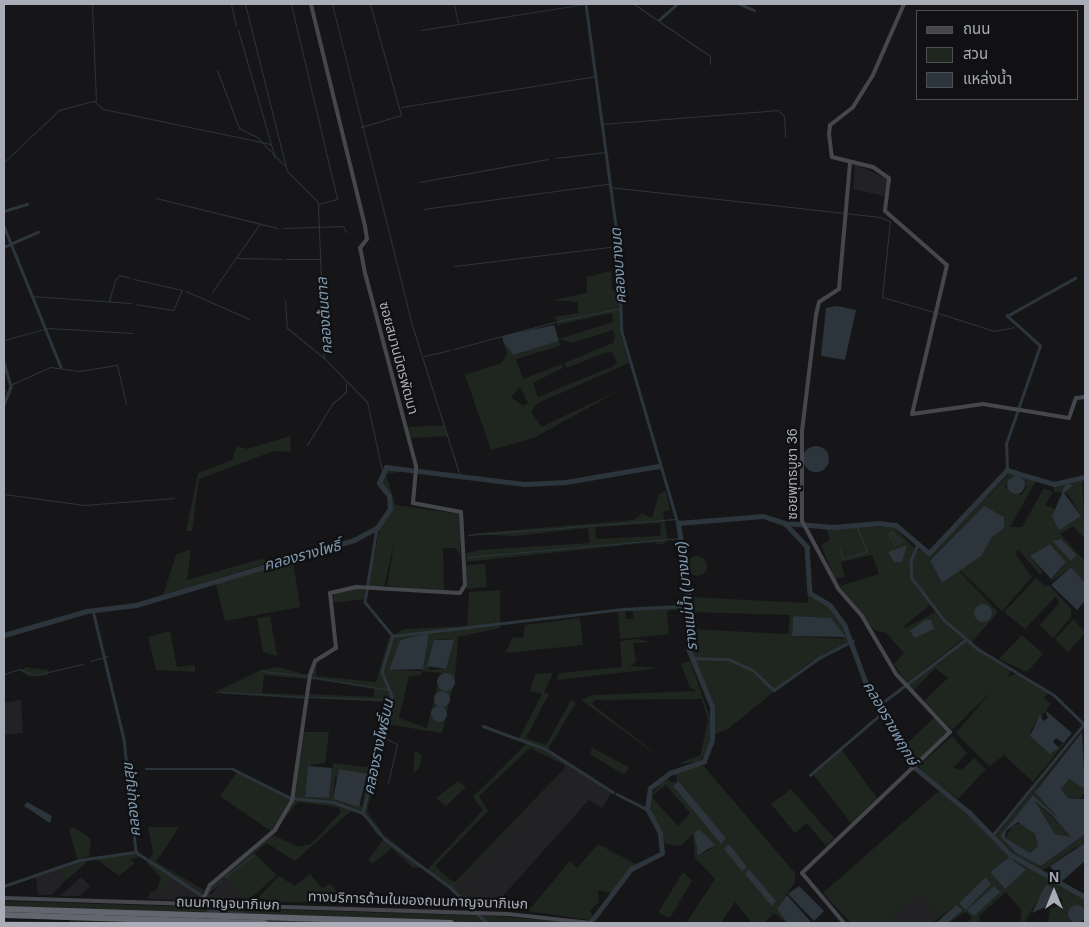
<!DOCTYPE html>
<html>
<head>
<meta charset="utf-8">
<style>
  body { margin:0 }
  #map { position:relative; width:1089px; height:927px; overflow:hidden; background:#161618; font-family:Arial,"Noto Sans Thai",sans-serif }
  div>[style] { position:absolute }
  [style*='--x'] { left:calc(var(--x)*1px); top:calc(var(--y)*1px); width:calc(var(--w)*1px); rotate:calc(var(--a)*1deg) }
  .built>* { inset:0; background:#222225 }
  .green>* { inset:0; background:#1e261f }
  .round { border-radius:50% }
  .water>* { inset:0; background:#2c353c }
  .stream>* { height:1px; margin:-0.5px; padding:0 0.5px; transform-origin:0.5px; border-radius:0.5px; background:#2c353c }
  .canal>* { height:2.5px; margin:-1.25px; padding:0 1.25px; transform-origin:1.25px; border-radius:1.25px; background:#2c353c }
  .river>* { height:4.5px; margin:-2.25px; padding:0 2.25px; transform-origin:2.25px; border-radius:2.25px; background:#2c353c }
  .secondary>* { height:4px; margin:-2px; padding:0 2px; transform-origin:2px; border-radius:2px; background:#45474d }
  .highway>* { height:6px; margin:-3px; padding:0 3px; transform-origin:3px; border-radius:3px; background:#63666e }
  span { translate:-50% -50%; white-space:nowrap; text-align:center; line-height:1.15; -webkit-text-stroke:4.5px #111113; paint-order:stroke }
  .street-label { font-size:14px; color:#a8adb8 }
  .water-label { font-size:15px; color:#7f9bb3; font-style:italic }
  .frame { position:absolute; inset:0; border:5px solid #a8adb8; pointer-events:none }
  .legend { position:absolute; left:916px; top:10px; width:162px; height:90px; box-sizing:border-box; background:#111113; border:1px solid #4d4f55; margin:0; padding:6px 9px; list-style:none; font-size:15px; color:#a8adb8 }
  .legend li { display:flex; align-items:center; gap:10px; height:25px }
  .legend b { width:25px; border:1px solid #4d4f55 }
  .north { position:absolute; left:1029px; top:867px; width:50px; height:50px; -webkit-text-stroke:4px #111113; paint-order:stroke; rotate:0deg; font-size:14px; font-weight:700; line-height:20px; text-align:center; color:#a8adb8 }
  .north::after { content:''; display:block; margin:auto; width:18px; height:22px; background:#a8adb8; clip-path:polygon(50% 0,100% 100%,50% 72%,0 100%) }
</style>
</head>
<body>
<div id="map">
  <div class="built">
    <div style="clip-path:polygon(855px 164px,888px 179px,884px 196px,853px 189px)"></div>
    <div style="clip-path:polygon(21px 700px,23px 733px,4px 735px,4px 703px)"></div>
    <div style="clip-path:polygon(569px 765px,612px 792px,602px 808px,589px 800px,493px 907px,471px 899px,456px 887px)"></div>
    <div style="clip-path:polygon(60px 868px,65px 881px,52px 895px,38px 895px,36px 877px)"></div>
    <div style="clip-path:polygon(171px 876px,202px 897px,200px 901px,147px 899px,151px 892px,166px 888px)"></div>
    <div style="clip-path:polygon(81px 877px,90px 886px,80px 896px,60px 896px)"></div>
    <div style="clip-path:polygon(225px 878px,245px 899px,246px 902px,220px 901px,211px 895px)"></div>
    <div style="clip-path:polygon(920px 893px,939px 918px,932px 923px,886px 923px)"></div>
  </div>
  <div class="green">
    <div style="clip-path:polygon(evenodd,611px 271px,612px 289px,620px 294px,621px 336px,629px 363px,538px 403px,531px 411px,541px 427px,620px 390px,534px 438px,491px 450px,465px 375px,501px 363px,507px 354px,503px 341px,513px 355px,559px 341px,560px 346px,516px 359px,523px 379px,562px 364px,563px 368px,533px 383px,538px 397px,614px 366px,617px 362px,612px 352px,605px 353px,566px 368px,564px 363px,613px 343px,615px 336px,613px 330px,572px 343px,559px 339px,613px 322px,612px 313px,557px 325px,555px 317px,578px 313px,578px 302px,553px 300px,587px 293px,587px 277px,611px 271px,520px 387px,528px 403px,523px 406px,511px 397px,520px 387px)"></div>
    <div style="clip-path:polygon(445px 425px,448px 436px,411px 438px,408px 427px)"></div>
    <div style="clip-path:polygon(290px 436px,291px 452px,274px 451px,199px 479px,192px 531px,186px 531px,198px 473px,232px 460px,237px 446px,247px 449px)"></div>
    <div style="clip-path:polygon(391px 468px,414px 470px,386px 474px,395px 505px,461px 514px,460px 554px,455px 548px,443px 548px,444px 590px,387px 586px,395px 539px,384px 587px,368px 586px,379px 531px,392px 508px,379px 478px)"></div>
    <div style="clip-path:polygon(evenodd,1010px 473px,1037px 479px,1010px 527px,1022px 527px,1044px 488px,1053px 492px,1055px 486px,1067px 484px,1063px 492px,1070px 483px,1082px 480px,1085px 539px,1073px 526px,1060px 534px,1085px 561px,1085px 583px,1071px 567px,1049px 583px,1066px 562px,1050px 544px,1030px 556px,1043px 572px,1040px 575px,1019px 550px,1015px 553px,1032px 577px,1002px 611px,959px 569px,981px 556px,984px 506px,930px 559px,942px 583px,958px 570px,998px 612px,971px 643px,953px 630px,963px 639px,906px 683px,894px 664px,904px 653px,886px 633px,874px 630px,840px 586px,879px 574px,872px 555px,841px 562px,845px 577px,835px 579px,821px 545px,830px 540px,826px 528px,893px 526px,915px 549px,932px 553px,1010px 473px,1011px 476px,1027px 487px,1021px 495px,1005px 487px,1011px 476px,1010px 473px,1053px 492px,1067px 493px,1081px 516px,1059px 529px,1055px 509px,1045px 505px,1053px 492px,1010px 473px,930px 605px,936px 612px,905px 628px,904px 626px,930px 605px)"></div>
    <div style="clip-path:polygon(evenodd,666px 490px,670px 510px,663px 512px,668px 541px,661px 545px,654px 542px,466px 562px,467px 553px,479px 550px,590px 543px,588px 528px,514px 536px,466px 534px,634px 520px,642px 513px,652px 518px,659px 494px,666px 490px,661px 523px,660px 536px,596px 539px,595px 527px,661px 523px)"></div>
    <div style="clip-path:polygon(191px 549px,187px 580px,261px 559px,274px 561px,163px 595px,176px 555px)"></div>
    <div class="round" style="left:687px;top:556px;width:20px;height:20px"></div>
    <div style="clip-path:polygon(293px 561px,300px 607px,225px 621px,215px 581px)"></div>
    <div style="clip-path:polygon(485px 564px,487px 587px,467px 589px,466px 565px)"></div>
    <div style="clip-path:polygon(1036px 578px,1046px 587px,1048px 584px,1071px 609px,1071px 617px,1053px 638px,1040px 625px,1059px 603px,1056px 596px,1025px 629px,1004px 612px)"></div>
    <div style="clip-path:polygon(356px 588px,364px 590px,364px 599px,333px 603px,334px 594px)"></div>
    <div style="clip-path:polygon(evenodd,500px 590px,500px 628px,458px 637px,455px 678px,442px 733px,385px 724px,367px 812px,382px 832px,378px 836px,363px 814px,351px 811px,295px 861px,267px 843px,254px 853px,277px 875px,246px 902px,225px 878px,209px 892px,220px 901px,205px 901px,209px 888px,217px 880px,273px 835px,298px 847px,311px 844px,341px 812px,338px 807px,298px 802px,283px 820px,293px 802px,304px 732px,329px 732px,325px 763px,310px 765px,305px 797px,329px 798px,333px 763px,366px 767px,371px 764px,388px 702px,308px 698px,308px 694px,374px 697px,374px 689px,311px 679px,317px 661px,316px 676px,376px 682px,389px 637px,404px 629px,467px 626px,469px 592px,500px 590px,429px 634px,421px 671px,389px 670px,400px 640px,429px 634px,500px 590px,450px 639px,446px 669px,429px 670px,434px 640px,450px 639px,500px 590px,421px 671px,441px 673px,427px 728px,399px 718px,409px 676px,421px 675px,421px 671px,500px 590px,368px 776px,362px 806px,333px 799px,335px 777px,368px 776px)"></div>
    <div style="clip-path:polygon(evenodd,808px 590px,831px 609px,852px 641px,809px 663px,728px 729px,713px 735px,714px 706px,693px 657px,690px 629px,788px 634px,790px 615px,690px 612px,690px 597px,808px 603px,808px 590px,793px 616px,831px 618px,844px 639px,792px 636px,793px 616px)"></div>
    <div style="clip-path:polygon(687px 604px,686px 609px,667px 611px,669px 634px,620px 639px,618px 612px,625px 610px,626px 619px,633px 619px,633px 607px)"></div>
    <div style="clip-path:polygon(270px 616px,277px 656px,263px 652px,257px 618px)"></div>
    <div style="clip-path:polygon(580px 618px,583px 645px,505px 653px,513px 637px,523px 638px,525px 625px)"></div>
    <div style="clip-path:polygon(1074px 619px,1085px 633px,1068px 652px,1055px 639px)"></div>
    <div style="clip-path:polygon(170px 631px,177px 667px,195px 665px,195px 672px,156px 670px,148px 637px)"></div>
    <div style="clip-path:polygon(1022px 635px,1043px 654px,1027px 672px,999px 659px)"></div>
    <div style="clip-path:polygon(637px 639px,652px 642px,633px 643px,636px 661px,631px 666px,661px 668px,557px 680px,559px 673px,622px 667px,620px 641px)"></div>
    <div style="clip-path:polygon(966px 641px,1011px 669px,1008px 677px,1016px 674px,1014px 670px,1049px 693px,1044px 698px,1051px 704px,1030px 731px,1044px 749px,1053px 753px,1073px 733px,1033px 782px,1004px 755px,990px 766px,986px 763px,956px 733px,992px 691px,952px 730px,924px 701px,948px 678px,935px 668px,913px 691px,907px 685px)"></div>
    <div style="clip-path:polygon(690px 661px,711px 720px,709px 748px,699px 762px,678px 764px,700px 755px,702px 748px,708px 720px,702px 699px,595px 700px,592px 704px,669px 764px,581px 700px,593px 695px,697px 691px,690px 687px,683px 670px,681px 663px)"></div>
    <div style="clip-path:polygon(26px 667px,48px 670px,48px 675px,29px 677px,20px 671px)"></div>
    <div style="clip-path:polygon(277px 667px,308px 675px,306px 679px,264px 675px,262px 693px,305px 695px,304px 699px,213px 693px,261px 670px)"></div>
    <div style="clip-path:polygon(evenodd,553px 673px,544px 692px,549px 694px,526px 738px,546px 745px,571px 700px,576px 703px,548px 749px,569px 765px,457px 887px,471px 899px,467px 902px,427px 870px,483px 810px,473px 797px,526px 744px,518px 740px,542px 694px,530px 691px,535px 674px,553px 673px,530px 748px,565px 765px,564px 769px,455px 882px,449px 879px,435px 866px,488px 811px,479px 796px,530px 748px)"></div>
    <div style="clip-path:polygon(935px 717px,948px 731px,920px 760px,923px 762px,952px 736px,967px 753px,953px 768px,962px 770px,974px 758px,986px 769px,958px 799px,926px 775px,903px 747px)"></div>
    <div style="clip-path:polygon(1085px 727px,1037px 788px,1059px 819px,1033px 795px,1000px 836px,1041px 866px,1085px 834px,1082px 849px,1076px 847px,1042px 871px,1015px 855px,995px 836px)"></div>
    <div style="clip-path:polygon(592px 748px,629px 767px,624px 775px,590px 754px)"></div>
    <div style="clip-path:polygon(841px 749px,877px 798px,851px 823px,812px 773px)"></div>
    <div style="clip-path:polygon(415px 750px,422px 756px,419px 769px,413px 772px)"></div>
    <div style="clip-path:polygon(evenodd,702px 764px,795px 873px,795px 882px,777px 909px,787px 923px,774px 913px,764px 923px,752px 923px,735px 902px,721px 923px,686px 923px,715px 879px,695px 858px,693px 834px,680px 846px,665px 844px,647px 800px,666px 777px,672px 783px,677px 780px,675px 773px,702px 764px,676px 781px,726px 838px,721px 843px,673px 786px,676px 781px,702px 764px,666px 785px,690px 813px,678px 826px,651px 796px,666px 785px,702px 764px,698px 829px,712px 848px,703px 853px,696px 848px,698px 829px)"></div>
    <div style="clip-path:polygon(237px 772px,290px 799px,272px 832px,220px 796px)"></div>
    <div class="round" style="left:1062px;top:779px;width:22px;height:22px"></div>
    <div style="clip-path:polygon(458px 781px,466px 787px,446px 806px,436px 798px)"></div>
    <div style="clip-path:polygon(791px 789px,834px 838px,826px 846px,807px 823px,795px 833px,771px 804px)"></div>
    <div style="clip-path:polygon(evenodd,939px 791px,975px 819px,1009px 857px,1085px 898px,1085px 908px,1080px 906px,1069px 919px,1072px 923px,1048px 922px,1050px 909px,1063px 903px,1061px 897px,1053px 897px,1054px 889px,1036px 903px,1024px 923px,1020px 923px,1022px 911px,1006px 892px,979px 916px,980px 923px,967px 923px,972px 918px,966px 912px,948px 923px,963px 910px,956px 905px,932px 923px,939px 918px,920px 893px,886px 923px,851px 923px,823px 893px,939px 791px,1009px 857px,1026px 870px,1005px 889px,990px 872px,1009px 857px)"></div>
    <div style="clip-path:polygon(1035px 801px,1065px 828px,1072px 838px,1055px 834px)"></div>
    <div style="clip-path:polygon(1022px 823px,1035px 834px,1038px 846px,1030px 853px,1005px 839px,1013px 825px)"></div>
    <div style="clip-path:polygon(74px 827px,91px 839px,89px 856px,77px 859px,69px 829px)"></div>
    <div style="clip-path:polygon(148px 827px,179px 827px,156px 862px,204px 890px,202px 897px,171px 876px,167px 888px,156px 891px,161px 878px,147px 863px,153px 853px)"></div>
    <div style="clip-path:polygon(386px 836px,424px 868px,413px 868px,392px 848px,372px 864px,368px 860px)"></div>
    <div style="clip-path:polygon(598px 844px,636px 864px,611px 893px,598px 890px,599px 902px,589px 911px,595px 916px,590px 920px,528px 911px,570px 861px,577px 868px)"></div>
    <div style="clip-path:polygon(120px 854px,135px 854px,141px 857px,130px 859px,135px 863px,119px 876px,95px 858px)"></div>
    <div style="clip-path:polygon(88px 859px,88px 861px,65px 881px,60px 868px)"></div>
    <div style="clip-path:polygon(683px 872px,692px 881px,670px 918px,658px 913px)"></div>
    <div style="clip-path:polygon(310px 874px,322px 888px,330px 884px,349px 904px,255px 901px,279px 876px,295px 886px)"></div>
    <div style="clip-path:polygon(4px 901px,492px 916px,584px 923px,67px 923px,70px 920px,4px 917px)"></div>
  </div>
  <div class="water">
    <div style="clip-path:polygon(837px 306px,856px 310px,845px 360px,821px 356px,826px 308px)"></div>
    <div style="clip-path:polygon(554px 325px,559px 341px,513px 355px,503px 341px,502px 336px)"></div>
    <div class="round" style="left:803px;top:446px;width:26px;height:26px"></div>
    <div class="round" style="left:1007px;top:476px;width:18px;height:18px"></div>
    <div style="clip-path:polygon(1066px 483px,1073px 485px,1064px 493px,1081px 516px,1059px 530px,1052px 517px)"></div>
    <div style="clip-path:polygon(984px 506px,1004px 517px,1004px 528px,992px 537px,981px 556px,942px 583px,930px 560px)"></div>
    <div style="clip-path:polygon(1061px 539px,1076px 555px,1071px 561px,1053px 541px)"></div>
    <div style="clip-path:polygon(1050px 544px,1066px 562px,1051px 579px,1030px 556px)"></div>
    <div style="clip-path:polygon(907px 545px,902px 562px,894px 562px,888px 552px)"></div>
    <div style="clip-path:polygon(1071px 567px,1085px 583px,1085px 601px,1077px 610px,1051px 585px)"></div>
    <div class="round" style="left:974px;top:604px;width:18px;height:18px"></div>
    <div style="clip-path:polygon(793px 616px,831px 618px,846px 637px,792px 636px)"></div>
    <div style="clip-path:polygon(925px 620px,931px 620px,934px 629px,915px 638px,910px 631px)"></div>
    <div style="clip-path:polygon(429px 633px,423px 669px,389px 670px,400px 640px)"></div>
    <div style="clip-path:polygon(434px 640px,454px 640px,446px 669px,427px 666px)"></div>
    <div class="round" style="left:437px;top:673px;width:18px;height:18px"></div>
    <div class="round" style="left:434px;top:691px;width:16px;height:16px"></div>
    <div class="round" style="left:431px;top:706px;width:16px;height:16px"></div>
    <div style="clip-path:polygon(1045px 710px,1072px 733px,1063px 743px,1056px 738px,1053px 742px,1059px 748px,1050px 754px,1030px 736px,1040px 715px,1043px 721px,1048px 718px)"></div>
    <div style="clip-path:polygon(evenodd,1082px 732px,1085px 789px,1069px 779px,1061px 789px,1069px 799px,1085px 799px,1085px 834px,1041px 866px,1016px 853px,1000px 836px,1033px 795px,1059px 819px,1035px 792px,1082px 732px,1035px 801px,1052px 815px,1071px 837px,1055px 834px,1035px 801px,1082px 732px,1018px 822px,1035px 834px,1038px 846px,1030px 853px,1005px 838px,1006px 831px,1018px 822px)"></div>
    <div style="clip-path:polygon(308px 766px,332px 768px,329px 798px,305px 797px)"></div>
    <div style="clip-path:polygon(339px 769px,367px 774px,359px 807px,333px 799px)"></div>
    <div style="clip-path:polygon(678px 781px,726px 838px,721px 844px,673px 786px)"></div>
    <div style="clip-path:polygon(27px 802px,52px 816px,50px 823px,24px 806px)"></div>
    <div style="clip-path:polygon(699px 829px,715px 845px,698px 855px,694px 833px)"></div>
    <div style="clip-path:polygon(1085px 843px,1085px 861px,1061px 882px,1050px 874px,1054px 871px,1050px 866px)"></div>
    <div style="clip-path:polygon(729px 844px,747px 867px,742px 871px,724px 849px)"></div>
    <div style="clip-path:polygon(1009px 857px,1026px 870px,1005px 889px,990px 872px)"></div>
    <div style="clip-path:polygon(749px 869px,776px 901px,772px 906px,745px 874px)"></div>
    <div style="clip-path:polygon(986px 877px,991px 884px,966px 910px,959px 903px)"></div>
    <div style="clip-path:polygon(1046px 884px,1054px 889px,1052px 904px,1032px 913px)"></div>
    <div style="clip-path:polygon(799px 886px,824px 911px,814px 921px,788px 894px)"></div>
    <div style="clip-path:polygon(994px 886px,1000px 892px,974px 916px,967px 910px)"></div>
    <div style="clip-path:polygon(787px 895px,812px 923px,787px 923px,777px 909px)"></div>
    <div class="round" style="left:1068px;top:905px;width:18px;height:18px"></div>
    <div style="clip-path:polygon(956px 905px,963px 910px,948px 923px,936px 923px)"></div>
    <div style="clip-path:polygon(207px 909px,271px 915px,500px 923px,218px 923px,206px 917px)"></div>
  </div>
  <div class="stream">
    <div style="--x:231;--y:4;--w:22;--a:77"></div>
    <div style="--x:245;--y:4;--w:172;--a:75.9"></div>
    <div style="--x:287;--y:171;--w:44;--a:45"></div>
    <div style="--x:291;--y:4;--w:200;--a:76.7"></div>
    <div style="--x:337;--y:199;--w:20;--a:165"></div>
    <div style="--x:318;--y:204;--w:154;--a:87.8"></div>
    <div style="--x:324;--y:358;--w:62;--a:45.7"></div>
    <div style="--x:367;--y:402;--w:70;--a:77.6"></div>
    <div style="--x:332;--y:4;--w:331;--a:76"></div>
    <div style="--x:412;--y:325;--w:155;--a:72.4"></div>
    <div style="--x:454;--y:4;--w:19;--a:78"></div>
    <div style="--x:634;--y:4;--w:92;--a:34.4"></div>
    <div style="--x:710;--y:56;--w:8;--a:90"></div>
    <div style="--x:238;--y:30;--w:133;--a:73.9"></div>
    <div style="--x:421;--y:30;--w:167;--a:-9"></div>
    <div style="--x:217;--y:70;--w:62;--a:69.2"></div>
    <div style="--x:239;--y:128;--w:20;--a:27"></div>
    <div style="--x:257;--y:137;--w:39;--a:46"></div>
    <div style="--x:94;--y:101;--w:12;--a:42"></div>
    <div style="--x:103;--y:109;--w:171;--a:11.8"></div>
    <div style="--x:401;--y:107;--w:198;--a:-9"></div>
    <div style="--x:602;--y:124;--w:177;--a:-4.5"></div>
    <div style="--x:778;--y:110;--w:8;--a:45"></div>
    <div style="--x:784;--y:116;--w:21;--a:87"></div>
    <div style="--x:361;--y:127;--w:42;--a:-16.7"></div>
    <div style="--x:401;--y:115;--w:115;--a:-105.6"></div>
    <div style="--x:556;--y:158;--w:49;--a:-7"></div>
    <div style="--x:4;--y:162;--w:76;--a:-43.4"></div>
    <div style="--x:59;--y:110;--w:38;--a:-15"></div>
    <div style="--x:96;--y:100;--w:96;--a:-92.4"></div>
    <div style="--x:419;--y:182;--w:131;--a:-10.1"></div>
    <div style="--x:609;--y:187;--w:273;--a:6.3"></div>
    <div style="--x:880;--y:217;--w:11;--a:22"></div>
    <div style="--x:890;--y:221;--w:76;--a:96"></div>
    <div style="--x:882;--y:297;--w:54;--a:16.1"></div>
    <div style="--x:156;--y:198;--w:125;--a:13.9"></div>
    <div style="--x:423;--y:209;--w:188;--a:-7.7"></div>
    <div style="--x:283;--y:228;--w:60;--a:-1.9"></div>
    <div style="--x:343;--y:226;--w:7;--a:63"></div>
    <div style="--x:237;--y:258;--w:45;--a:1.3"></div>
    <div style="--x:286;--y:259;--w:35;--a:0"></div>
    <div style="--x:454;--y:266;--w:165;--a:-7"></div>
    <div style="--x:134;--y:279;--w:49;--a:12.9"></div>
    <div style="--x:182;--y:290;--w:22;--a:114"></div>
    <div style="--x:173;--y:310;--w:37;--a:-171"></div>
    <div style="--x:186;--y:291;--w:69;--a:24"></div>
    <div style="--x:212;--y:292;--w:82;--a:-55"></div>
    <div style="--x:31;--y:296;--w:100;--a:4"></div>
    <div style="--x:109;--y:301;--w:22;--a:-74"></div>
    <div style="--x:115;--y:280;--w:6;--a:-51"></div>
    <div style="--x:119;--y:275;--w:11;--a:15"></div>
    <div style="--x:285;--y:301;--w:27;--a:86"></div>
    <div style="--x:287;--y:328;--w:48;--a:39"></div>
    <div style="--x:938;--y:313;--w:59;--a:17.8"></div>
    <div style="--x:994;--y:331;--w:20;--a:-11"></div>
    <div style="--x:558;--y:321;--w:65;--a:-11.5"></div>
    <div style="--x:4;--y:340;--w:46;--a:-15.3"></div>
    <div style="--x:48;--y:328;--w:85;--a:3.4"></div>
    <div style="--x:454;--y:349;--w:104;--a:-15.1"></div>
    <div style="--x:424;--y:356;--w:27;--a:-13"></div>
    <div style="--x:10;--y:385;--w:44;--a:-24.2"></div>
    <div style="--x:50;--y:367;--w:29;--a:8"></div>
    <div style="--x:79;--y:371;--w:38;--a:-9"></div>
    <div style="--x:117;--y:365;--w:40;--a:77"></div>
    <div style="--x:4;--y:391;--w:3;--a:18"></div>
    <div style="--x:307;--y:445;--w:48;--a:-58.6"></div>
    <div style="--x:332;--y:404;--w:18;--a:-41"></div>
    <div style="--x:346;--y:392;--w:9;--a:-90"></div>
    <div style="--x:4;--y:494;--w:81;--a:7.8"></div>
    <div style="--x:84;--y:505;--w:90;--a:-4.4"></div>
    <div style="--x:891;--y:533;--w:13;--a:58"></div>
    <div style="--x:468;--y:535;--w:208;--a:-4.4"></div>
    <div style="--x:897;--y:537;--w:7;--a:34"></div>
    <div style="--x:895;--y:545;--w:13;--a:-122"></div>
    <div style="--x:888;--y:534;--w:5;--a:-37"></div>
    <div style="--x:892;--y:531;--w:14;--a:56"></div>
    <div style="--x:840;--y:550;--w:9;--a:72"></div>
    <div style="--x:843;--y:559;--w:25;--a:-18"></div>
    <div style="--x:867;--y:551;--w:25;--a:-113"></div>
    <div style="--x:468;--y:557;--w:214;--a:-5.1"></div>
    <div style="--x:91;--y:661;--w:17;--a:-17"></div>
    <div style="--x:262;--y:671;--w:45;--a:6.3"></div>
    <div style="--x:4;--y:674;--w:16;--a:-18"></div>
    <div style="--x:19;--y:669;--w:17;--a:21"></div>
    <div style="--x:35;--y:675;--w:49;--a:-12.9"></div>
    <div style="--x:311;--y:677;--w:81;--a:9.2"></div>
    <div style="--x:221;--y:692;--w:84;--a:3.4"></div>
    <div style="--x:309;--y:697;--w:83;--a:2.1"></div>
    <div style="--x:381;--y:736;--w:18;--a:27"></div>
    <div style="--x:397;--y:744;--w:40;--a:103"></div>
    <div style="--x:225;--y:877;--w:36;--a:-38"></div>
    <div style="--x:209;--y:891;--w:17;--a:-40"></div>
    <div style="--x:4;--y:921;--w:106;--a:1.1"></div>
  </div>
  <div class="canal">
    <div style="--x:586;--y:4;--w:240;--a:82.3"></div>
    <div style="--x:618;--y:242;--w:90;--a:87.5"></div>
    <div style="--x:622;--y:332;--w:199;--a:73.7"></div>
    <div style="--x:740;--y:4;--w:15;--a:23"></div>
    <div style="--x:659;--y:20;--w:24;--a:-42"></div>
    <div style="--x:4;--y:211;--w:24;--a:-17"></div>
    <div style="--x:4;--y:226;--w:152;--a:68"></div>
    <div style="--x:4;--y:247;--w:37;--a:-24"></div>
    <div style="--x:4;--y:362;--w:26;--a:74"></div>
    <div style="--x:11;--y:387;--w:19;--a:111"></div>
    <div style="--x:1007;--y:470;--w:26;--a:-92"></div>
    <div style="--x:1006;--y:444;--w:104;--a:-70.9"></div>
    <div style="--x:1040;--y:346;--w:45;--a:-137.7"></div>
    <div style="--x:1007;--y:316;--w:78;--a:-29.2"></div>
    <div style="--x:377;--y:528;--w:75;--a:99.2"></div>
    <div style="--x:365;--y:602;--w:44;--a:50.5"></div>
    <div style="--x:393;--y:636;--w:38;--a:107"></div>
    <div style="--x:382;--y:672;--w:26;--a:67"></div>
    <div style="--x:392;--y:696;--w:121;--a:103.9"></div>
    <div style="--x:363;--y:813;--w:35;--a:50"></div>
    <div style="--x:386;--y:840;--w:81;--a:36.4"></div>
    <div style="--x:451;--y:888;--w:50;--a:44.2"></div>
    <div style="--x:917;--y:547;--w:15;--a:113"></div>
    <div style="--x:911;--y:561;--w:17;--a:87"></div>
    <div style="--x:912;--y:578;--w:53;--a:52.7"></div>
    <div style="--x:944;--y:620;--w:45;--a:40.5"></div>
    <div style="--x:978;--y:649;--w:89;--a:31.2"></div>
    <div style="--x:1054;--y:695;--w:43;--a:44.1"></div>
    <div style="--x:93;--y:610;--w:133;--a:76.5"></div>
    <div style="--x:124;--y:739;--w:114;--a:83.9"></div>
    <div style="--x:136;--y:852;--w:107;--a:33.5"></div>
    <div style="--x:393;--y:636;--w:233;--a:-6.7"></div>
    <div style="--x:624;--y:609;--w:64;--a:-2.7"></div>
    <div style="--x:691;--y:658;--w:37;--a:2"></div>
    <div style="--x:728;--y:659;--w:27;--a:24"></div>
    <div style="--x:753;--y:670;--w:29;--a:44"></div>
    <div style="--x:774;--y:690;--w:55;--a:-35.4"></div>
    <div style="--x:819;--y:658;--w:38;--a:-27"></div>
    <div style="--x:878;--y:706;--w:109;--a:-37.2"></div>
    <div style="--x:483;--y:726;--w:67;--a:20.1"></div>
    <div style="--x:546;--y:749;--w:80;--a:32.7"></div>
    <div style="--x:146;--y:769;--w:87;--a:0"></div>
    <div style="--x:233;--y:769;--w:65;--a:26.6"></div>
    <div style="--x:291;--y:798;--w:42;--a:5.4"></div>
    <div style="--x:333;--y:802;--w:32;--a:20"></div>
    <div style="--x:810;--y:775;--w:95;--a:-40.7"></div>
    <div style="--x:617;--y:794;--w:34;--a:27"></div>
    <div style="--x:992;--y:836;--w:145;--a:-50.6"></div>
    <div style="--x:4;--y:886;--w:79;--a:-19.1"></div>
    <div style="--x:79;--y:860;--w:58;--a:-8"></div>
  </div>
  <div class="river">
    <div style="--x:785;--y:523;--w:33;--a:47"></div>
    <div style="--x:807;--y:547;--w:46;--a:86.3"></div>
    <div style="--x:810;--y:593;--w:23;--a:31"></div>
    <div style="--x:830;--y:605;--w:26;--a:54"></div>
    <div style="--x:845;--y:626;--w:58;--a:69.7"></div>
    <div style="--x:865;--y:680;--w:98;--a:60.8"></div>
    <div style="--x:913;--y:766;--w:74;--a:39.5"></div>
    <div style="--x:970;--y:813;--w:59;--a:45.7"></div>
    <div style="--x:1011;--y:855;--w:85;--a:29.6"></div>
    <div style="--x:4;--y:635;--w:86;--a:-16.1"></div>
    <div style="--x:87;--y:611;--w:49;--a:-7"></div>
    <div style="--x:136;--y:605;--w:227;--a:-16.6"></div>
    <div style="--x:354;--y:540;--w:26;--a:-28"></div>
    <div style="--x:377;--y:528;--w:23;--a:-56"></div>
    <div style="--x:390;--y:509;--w:13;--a:-94"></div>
    <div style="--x:389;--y:496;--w:16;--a:-128"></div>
    <div style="--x:379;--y:483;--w:17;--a:-66"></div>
    <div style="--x:386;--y:467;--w:140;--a:7"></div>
    <div style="--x:525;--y:484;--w:41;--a:-2.8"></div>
    <div style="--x:566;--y:482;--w:94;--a:-9.8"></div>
    <div style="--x:590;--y:923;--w:68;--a:-52.8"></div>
    <div style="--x:631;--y:869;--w:35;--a:-27"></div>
    <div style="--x:662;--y:853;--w:20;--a:-96"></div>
    <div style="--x:660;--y:833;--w:27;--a:-118"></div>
    <div style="--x:647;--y:809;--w:21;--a:-82"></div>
    <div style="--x:650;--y:788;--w:25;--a:-37"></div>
    <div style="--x:670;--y:773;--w:36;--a:-19"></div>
    <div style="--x:704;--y:761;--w:22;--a:-69"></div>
    <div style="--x:712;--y:740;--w:33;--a:-90"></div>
    <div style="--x:712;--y:707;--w:61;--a:-112.3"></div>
    <div style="--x:689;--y:651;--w:59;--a:-91"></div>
    <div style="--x:688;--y:592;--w:70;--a:-98.2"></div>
    <div style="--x:678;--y:523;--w:85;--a:-4.7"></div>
    <div style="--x:763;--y:516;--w:23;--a:18"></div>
    <div style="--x:785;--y:523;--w:49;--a:4.7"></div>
    <div style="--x:834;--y:527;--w:45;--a:-5.1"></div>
    <div style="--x:879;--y:523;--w:17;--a:7"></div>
    <div style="--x:896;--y:525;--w:43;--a:40.3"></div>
    <div style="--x:929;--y:553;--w:114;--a:-46.8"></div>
    <div style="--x:1007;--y:470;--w:49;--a:16.6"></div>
    <div style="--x:1054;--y:484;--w:32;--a:-13"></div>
  </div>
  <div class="secondary">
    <div style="--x:904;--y:4;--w:77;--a:113.6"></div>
    <div style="--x:873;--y:75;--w:39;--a:122"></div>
    <div style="--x:852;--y:108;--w:28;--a:142"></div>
    <div style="--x:830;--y:125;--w:9;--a:96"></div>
    <div style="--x:829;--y:134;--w:23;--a:83"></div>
    <div style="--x:832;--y:157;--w:42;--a:13.7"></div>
    <div style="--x:873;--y:167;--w:19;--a:35"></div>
    <div style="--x:889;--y:178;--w:33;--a:97"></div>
    <div style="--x:885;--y:211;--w:82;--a:41.1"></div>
    <div style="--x:947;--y:265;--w:153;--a:103.2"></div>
    <div style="--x:912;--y:414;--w:72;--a:-8"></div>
    <div style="--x:983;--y:404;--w:87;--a:9.2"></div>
    <div style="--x:1069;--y:418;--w:21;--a:-71"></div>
    <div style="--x:1076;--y:398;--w:9;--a:-6"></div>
    <div style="--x:4;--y:898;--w:503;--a:1.82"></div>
    <div style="--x:507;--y:914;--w:84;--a:6.1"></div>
    <div style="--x:201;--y:904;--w:21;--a:-65"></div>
    <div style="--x:210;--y:885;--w:85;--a:-40.2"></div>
    <div style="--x:275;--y:830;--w:34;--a:-60"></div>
    <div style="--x:292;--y:801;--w:127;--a:-81.9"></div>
    <div style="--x:310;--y:675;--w:15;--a:-70"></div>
    <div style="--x:315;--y:661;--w:25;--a:-32"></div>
    <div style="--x:336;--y:648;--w:55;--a:-96.2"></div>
    <div style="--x:330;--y:593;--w:28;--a:-13"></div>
    <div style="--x:357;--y:587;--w:103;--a:3.3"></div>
    <div style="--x:460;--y:593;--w:9;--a:-58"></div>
    <div style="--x:465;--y:585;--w:73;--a:-93.1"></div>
    <div style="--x:461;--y:512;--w:49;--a:-169.4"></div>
    <div style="--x:413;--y:503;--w:37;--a:-85"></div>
    <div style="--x:416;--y:466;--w:200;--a:-104.8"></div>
    <div style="--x:365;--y:273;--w:25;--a:-101"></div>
    <div style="--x:360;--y:248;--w:11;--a:-52"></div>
    <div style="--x:367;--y:239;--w:13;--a:-99"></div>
    <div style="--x:365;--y:226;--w:228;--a:-103.7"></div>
    <div style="--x:844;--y:923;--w:65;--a:-130"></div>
    <div style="--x:802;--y:873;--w:204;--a:-43.6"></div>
    <div style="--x:950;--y:732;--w:79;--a:-133"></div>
    <div style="--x:896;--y:674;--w:67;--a:-120.4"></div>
    <div style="--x:862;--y:616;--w:37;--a:-131"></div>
    <div style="--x:838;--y:588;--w:76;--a:-118.2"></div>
    <div style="--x:802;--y:521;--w:90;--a:-90"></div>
    <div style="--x:802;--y:431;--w:117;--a:-83.1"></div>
    <div style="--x:816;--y:315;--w:13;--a:-77"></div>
    <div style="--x:819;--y:302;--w:24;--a:-33"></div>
    <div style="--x:839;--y:289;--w:126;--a:-85"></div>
  </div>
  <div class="highway">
    <div style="--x:4;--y:909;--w:447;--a:1.8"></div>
    <div style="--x:4;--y:915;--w:261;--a:1.8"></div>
  </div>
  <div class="street-label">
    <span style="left:399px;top:358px;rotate:75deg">ซอยสมานมิตรพัฒนา</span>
    <span style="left:792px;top:474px;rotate:-90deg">ซอยพุทธบูชา 36</span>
    <span style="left:418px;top:900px;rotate:2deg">ทางบริการด้านในของถนนกาญจนาภิเษก</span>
    <span style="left:228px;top:903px;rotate:2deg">ถนนกาญจนาภิเษก</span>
  </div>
  <div class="water-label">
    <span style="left:618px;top:266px;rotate:-94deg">คลองบางมด</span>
    <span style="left:324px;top:316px;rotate:-94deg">คลองต้นตาล</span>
    <span style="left:302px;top:555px;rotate:-15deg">คลองรางโพธิ์</span>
    <span style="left:686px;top:596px;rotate:-96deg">รางแม่น้ำ (บางมด)</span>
    <span style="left:891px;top:723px;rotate:60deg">คลองราชพฤกษ์</span>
    <span style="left:378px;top:747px;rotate:-78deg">คลองรางโพธิ์บน</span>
    <span style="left:131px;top:800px;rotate:-96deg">คลองบุญสุข</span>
  </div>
  <div class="frame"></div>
  <ul class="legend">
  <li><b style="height:6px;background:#45474d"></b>ถนน</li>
  <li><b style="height:14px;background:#1e261f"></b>สวน</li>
  <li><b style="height:14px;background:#2c353c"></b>แหล่งน้ำ</li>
  </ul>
  <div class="north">N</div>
</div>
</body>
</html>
